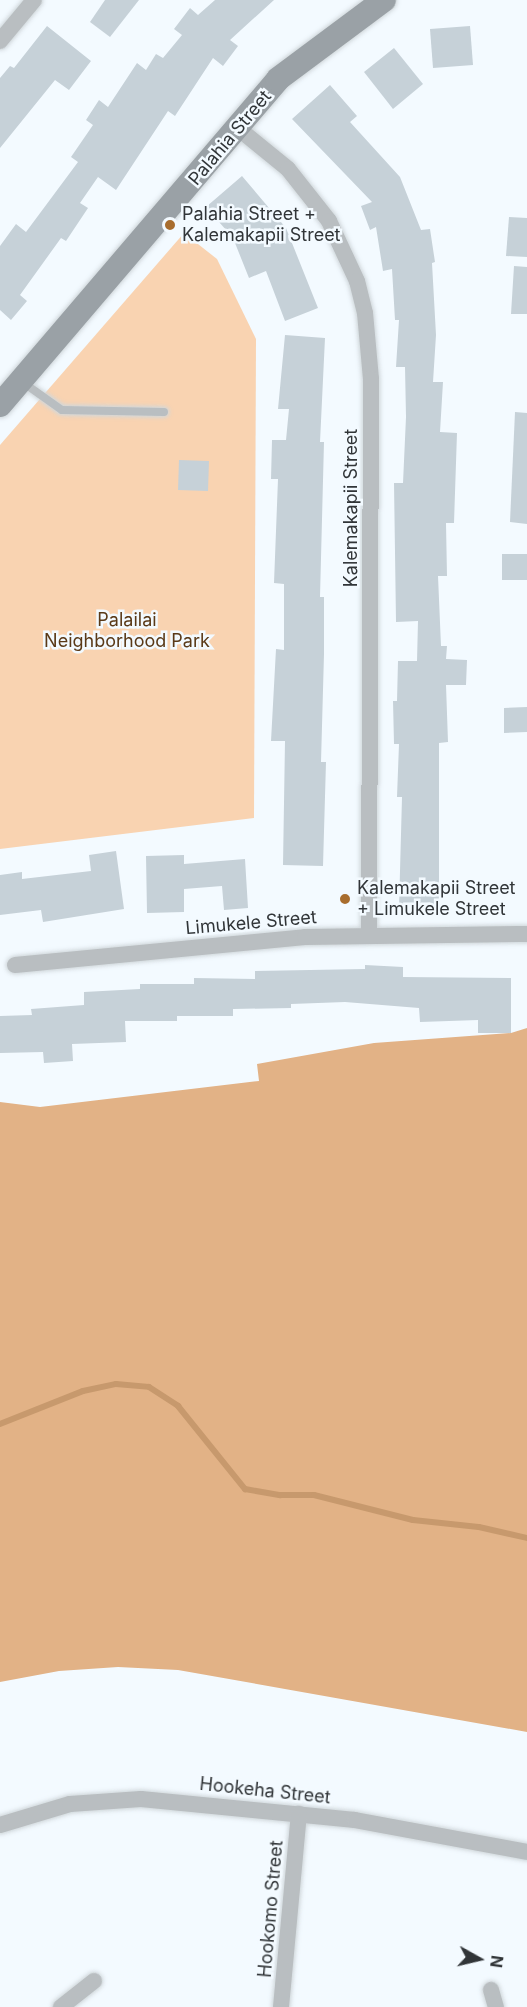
<!DOCTYPE html>
<html>
<head>
<meta charset="utf-8">
<style>
  body { margin:0 }
  #map { position:relative; width:527px; height:2007px; overflow:hidden; background:#f3faff; font-family:Inter,sans-serif }
  div>[style] { position:absolute }
  [style*='--x'] { left:calc(var(--x)*1px); top:calc(var(--y)*1px); width:calc(var(--w)*1px); rotate:calc(var(--a)*1deg) }
  .green>* { inset:0; background:#f9d3b1 }
  .forest>* { inset:0; background:#e2b286 }
  .stream>* { height:6px; margin:-3px; padding:0 3px; transform-origin:3px; border-radius:3px; background:#c7996d }
  .building>* { inset:0; background:#c6d1d8 }
  .roads { filter:drop-shadow(0 0 2px #d0d7db) drop-shadow(0 0 2px #d0d7db) }
  .lane>* { height:8px; margin:-4px; padding:0 4px; transform-origin:4px; border-radius:4px; background:#b9bec1 }
  .street>* { height:16px; margin:-8px; padding:0 8px; transform-origin:8px; border-radius:8px; background:#b9bec1 }
  .secondary>* { height:24px; margin:-12px; padding:0 12px; transform-origin:12px; border-radius:12px; background:#9aa1a6 }
  .dots>* { width:16px; height:16px; translate:-50% -50%; box-sizing:border-box; border:3px solid #f3faff; border-radius:50% }
  span { translate:-50% -50%; white-space:nowrap; text-align:center; line-height:1.15; -webkit-text-stroke:5px #f3faff; paint-order:stroke }
  .street-label { font-size:18px; color:#313538 }
  .poi-label { font-size:18px; color:#313538 }
  .left { translate:0 -50%; text-align:left }
  .park-label { font-size:18px; color:#5a3917 }
  .north { position:absolute; left:449px; top:1929px; width:60px; height:60px; -webkit-text-stroke:4px #f3faff; paint-order:stroke; rotate:98deg; font-size:16px; font-weight:700; line-height:24px; text-align:center; color:#313538 }
  .north::after { content:''; display:block; margin:auto; width:21px; height:27px; background:#313538; clip-path:polygon(50% 0,100% 100%,50% 72%,0 100%) }
</style>
</head>
<body>
<div id="map">
  <div class="green">
    <div style="clip-path:polygon(184px 233px,217px 259px,256px 339px,254px 818px,0 849px,0 445px)"></div>
  </div>
  <div class="forest">
    <div style="clip-path:polygon(527px 1028px,527px 1732px,178px 1670px,118px 1667px,59px 1671px,0 1682px,0 1102px,40px 1107px,259px 1081px,257px 1064px,374px 1043px,511px 1033px)"></div>
  </div>
  <div class="stream">
    <div style="--x:0;--y:1424;--w:89;--a:-21.7"></div>
    <div style="--x:83;--y:1391;--w:34;--a:-12"></div>
    <div style="--x:116;--y:1384;--w:33;--a:5"></div>
    <div style="--x:149;--y:1387;--w:35;--a:33"></div>
    <div style="--x:178;--y:1406;--w:107;--a:51.1"></div>
    <div style="--x:245;--y:1489;--w:36;--a:10"></div>
    <div style="--x:280;--y:1495;--w:34;--a:0"></div>
    <div style="--x:314;--y:1495;--w:102;--a:14.2"></div>
    <div style="--x:413;--y:1520;--w:66;--a:6.1"></div>
    <div style="--x:479;--y:1527;--w:49;--a:12.9"></div>
  </div>
  <div class="building">
    <div style="clip-path:polygon(105px 0,139px 0,110px 37px,90px 22px)"></div>
    <div style="clip-path:polygon(215px 0,274px 0,230px 40px,238px 46px,223px 66px,213px 58px,175px 116px,168px 111px,116px 190px,98px 177px,80px 203px,88px 208px,66px 241px,61px 238px,20px 295px,27px 301px,11px 320px,0 310px,0 246px,16px 224px,26px 232px,78px 162px,71px 157px,93px 125px,86px 120px,99px 100px,108px 107px,137px 63px,146px 70px,156px 54px,163px 58px,182px 35px,174px 29px,190px 8px,198px 15px)"></div>
    <div style="clip-path:polygon(47px 26px,91px 61px,69px 90px,55px 80px,0 148px,0 78px,10px 66px,14px 68px)"></div>
    <div style="clip-path:polygon(470px 26px,473px 65px,433px 68px,430px 29px)"></div>
    <div style="clip-path:polygon(394px 48px,423px 84px,393px 109px,364px 72px)"></div>
    <div style="clip-path:polygon(330px 85px,357px 116px,350px 122px,400px 177px,421px 230px,430px 229px,435px 262px,432px 263px,436px 335px,433px 382px,443px 382px,440px 432px,457px 433px,454px 523px,446px 523px,447px 576px,438px 576px,441px 646px,447px 646px,446px 659px,467px 660px,466px 685px,446px 685px,448px 742px,439px 743px,439px 909px,399px 908px,402px 797px,397px 797px,399px 744px,394px 744px,393px 701px,397px 701px,398px 661px,417px 661px,418px 621px,396px 622px,394px 483px,403px 483px,406px 417px,405px 367px,396px 367px,399px 320px,395px 320px,392px 269px,383px 271px,376px 227px,370px 230px,361px 206px,372px 202px,292px 119px)"></div>
    <div style="clip-path:polygon(242px 176px,286px 228px,318px 308px,285px 321px,266px 271px,249px 278px,233px 238px,206px 207px)"></div>
    <div style="clip-path:polygon(509px 217px,527px 218px,527px 257px,506px 256px)"></div>
    <div style="clip-path:polygon(514px 266px,527px 267px,527px 314px,511px 314px)"></div>
    <div style="clip-path:polygon(285px 335px,325px 338px,320px 442px,324px 442px,320px 597px,324px 597px,324px 654px,321px 762px,326px 762px,323px 866px,283px 865px,285px 741px,271px 741px,276px 649px,284px 650px,284px 584px,274px 583px,278px 479px,271px 479px,272px 440px,286px 440px,289px 409px,278px 409px)"></div>
    <div style="clip-path:polygon(515px 412px,527px 413px,527px 524px,510px 522px)"></div>
    <div style="clip-path:polygon(179px 460px,209px 461px,208px 491px,178px 490px)"></div>
    <div style="clip-path:polygon(502px 554px,527px 554px,527px 580px,502px 580px)"></div>
    <div style="clip-path:polygon(527px 707px,527px 732px,504px 733px,504px 708px)"></div>
    <div style="clip-path:polygon(116px 851px,124px 909px,43px 922px,41px 910px,0 915px,0 875px,22px 872px,22px 879px,91px 871px,89px 855px)"></div>
    <div style="clip-path:polygon(184px 855px,184px 864px,245px 859px,248px 908px,224px 910px,222px 886px,184px 889px,184px 912px,147px 913px,146px 856px)"></div>
    <div style="clip-path:polygon(365px 965px,403px 967px,403px 977px,511px 978px,511px 1033px,478px 1033px,478px 1020px,420px 1022px,419px 1008px,345px 1002px,291px 1004px,291px 1008px,233px 1009px,233px 1016px,177px 1016px,177px 1021px,125px 1021px,126px 1042px,72px 1044px,73px 1061px,44px 1063px,43px 1052px,0 1053px,0 1016px,32px 1015px,31px 1009px,84px 1005px,84px 992px,140px 989px,140px 984px,194px 984px,194px 978px,255px 979px,255px 971px,365px 969px)"></div>
  </div>
  <div class="roads">
    <div class="lane">
      <div style="--x:21;--y:381;--w:50;--a:35.3"></div>
      <div style="--x:62;--y:410;--w:102;--a:1.1"></div>
    </div>
    <div class="street">
      <div style="--x:0;--y:41;--w:53;--a:-50.3"></div>
      <div style="--x:239;--y:129;--w:63;--a:39.2"></div>
      <div style="--x:288;--y:169;--w:66;--a:51.7"></div>
      <div style="--x:329;--y:221;--w:66;--a:65"></div>
      <div style="--x:357;--y:281;--w:33;--a:76"></div>
      <div style="--x:365;--y:313;--w:66;--a:84.8"></div>
      <div style="--x:371;--y:379;--w:554;--a:90.21"></div>
      <div style="--x:15;--y:965;--w:291;--a:-5.5"></div>
      <div style="--x:305;--y:937;--w:222;--a:-0.8"></div>
      <div style="--x:0;--y:1825;--w:73;--a:-16.7"></div>
      <div style="--x:70;--y:1804;--w:71;--a:-4"></div>
      <div style="--x:141;--y:1799;--w:215;--a:5.6"></div>
      <div style="--x:355;--y:1820;--w:175;--a:10.5"></div>
      <div style="--x:491;--y:1990;--w:18;--a:74"></div>
      <div style="--x:61;--y:2007;--w:42;--a:-38.2"></div>
      <div style="--x:281;--y:2007;--w:194;--a:-84.7"></div>
    </div>
    <div class="secondary">
      <div style="--x:0;--y:405;--w:428;--a:-49.5"></div>
      <div style="--x:278;--y:79;--w:132;--a:-36.7"></div>
    </div>
  </div>
  <div class="dots">
    <div style="left:170px;top:225px;background:#a86d2e"></div>
    <div style="left:345px;top:899px;background:#a86d2e"></div>
  </div>
  <div class="street-label">
    <span style="left:230px;top:138px;rotate:-50deg">Palahia Street</span>
    <span style="left:351px;top:508px;rotate:-90deg">Kalemakapii Street</span>
    <span style="left:251px;top:923px;rotate:-5deg">Limukele Street</span>
    <span style="left:265px;top:1791px;rotate:6deg">Hookeha Street</span>
    <span style="left:271px;top:1909px;rotate:-85deg">Hookomo Street</span>
  </div>
  <div class="poi-label">
    <span class="left" style="left:182px;top:225px">Palahia Street +<br>Kalemakapii Street</span>
    <span class="left" style="left:357px;top:899px">Kalemakapii Street<br>+ Limukele Street</span>
  </div>
  <div class="park-label">
    <span style="left:127px;top:631px">Palailai<br>Neighborhood Park</span>
  </div>
  <div class="north">N</div>
</div>
</body>
</html>
